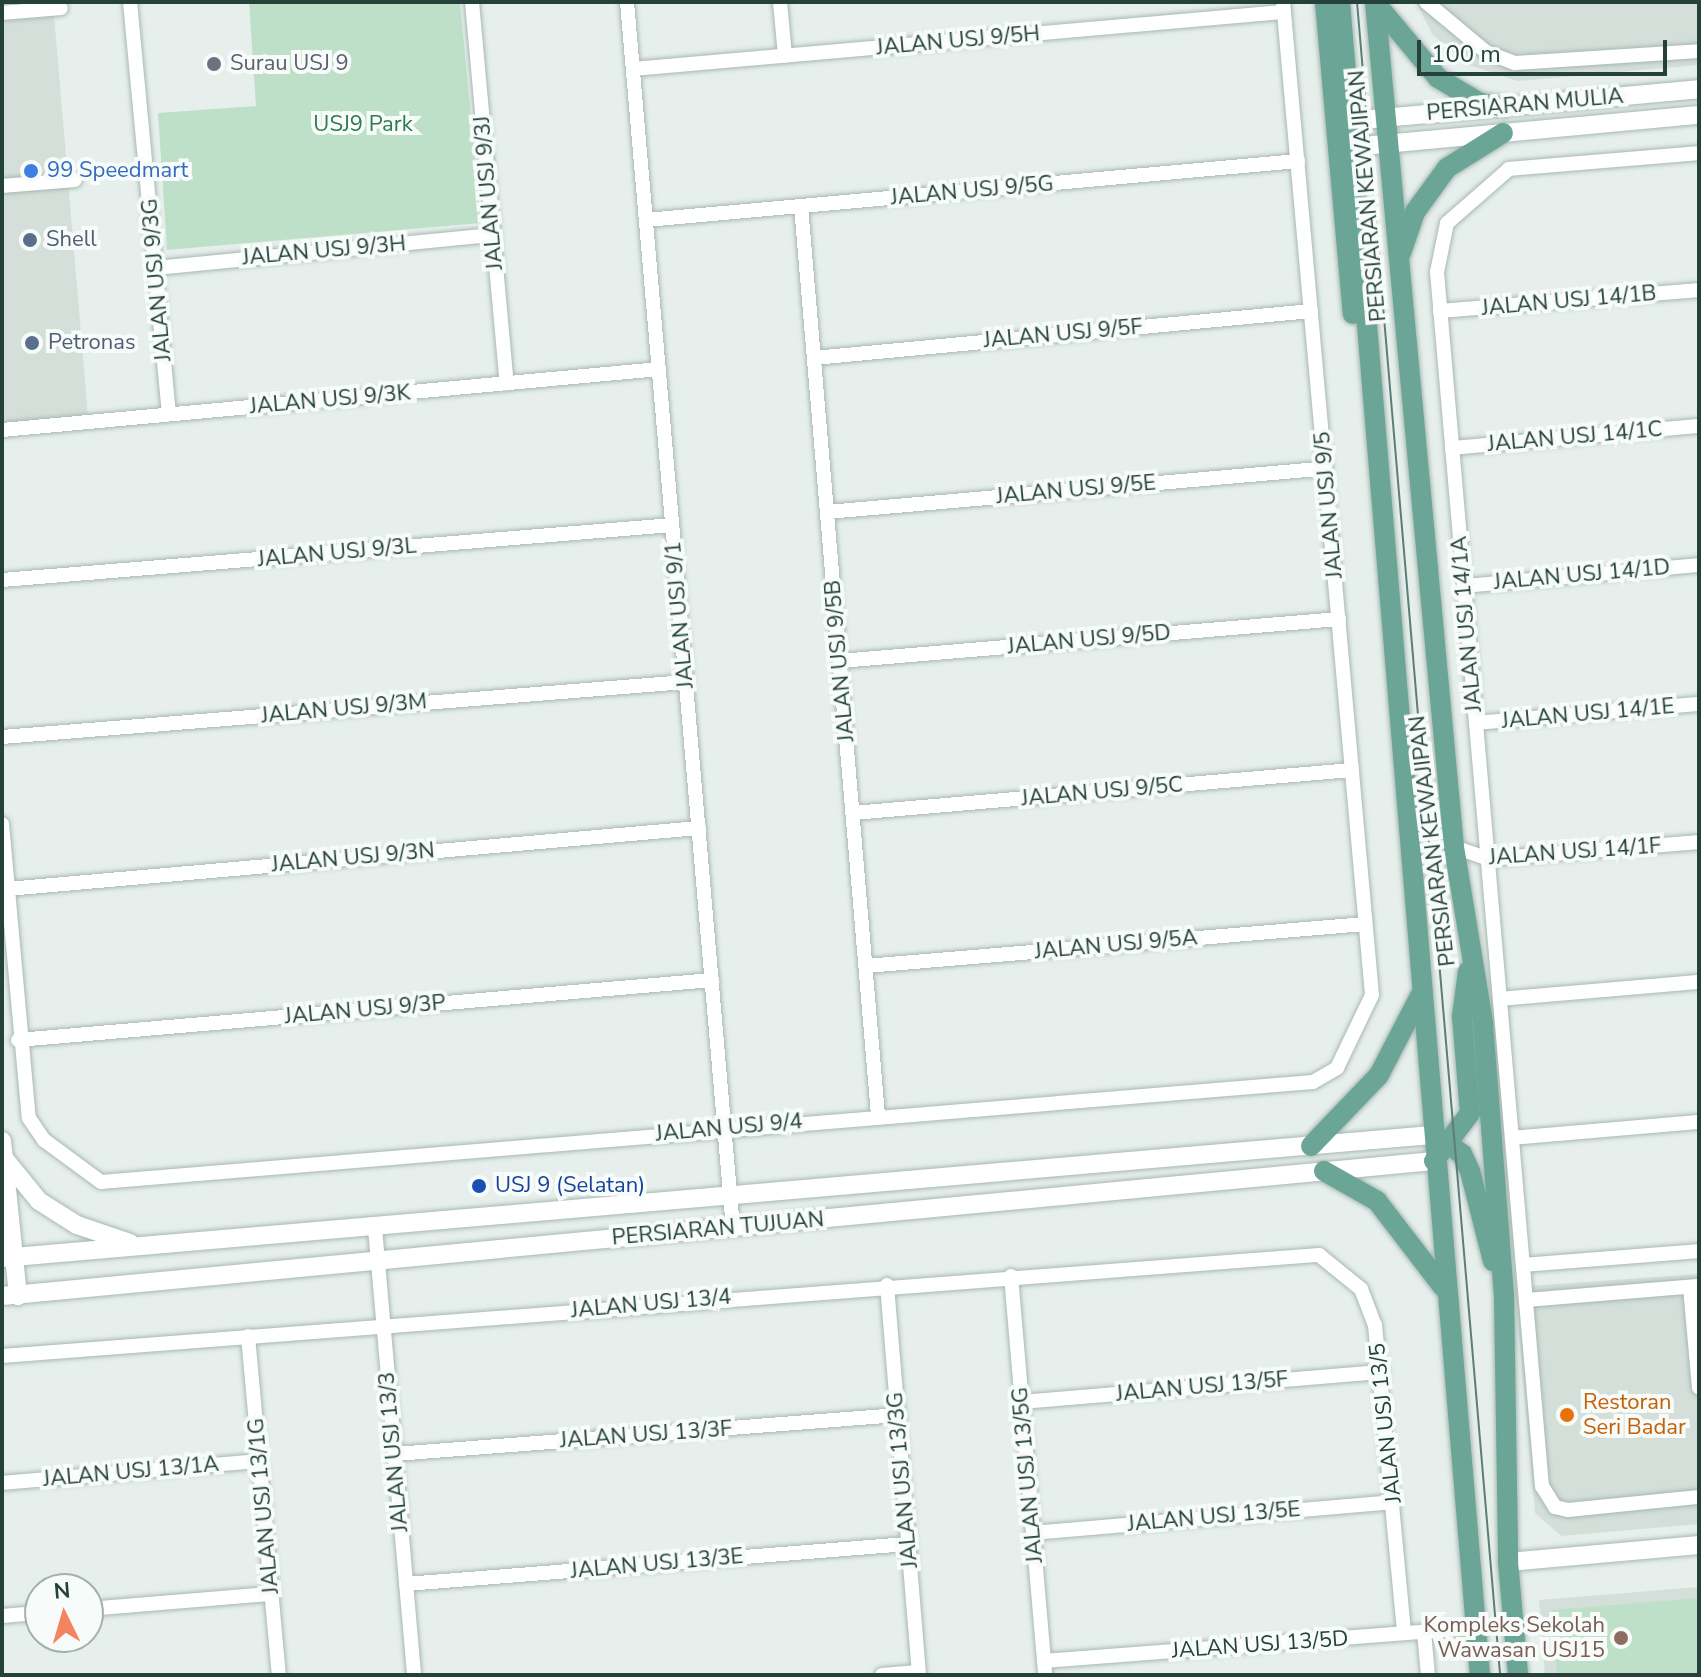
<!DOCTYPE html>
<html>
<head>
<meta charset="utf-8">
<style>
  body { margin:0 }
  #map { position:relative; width:1701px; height:1677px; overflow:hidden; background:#e6efeb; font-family:"Nunito Sans",sans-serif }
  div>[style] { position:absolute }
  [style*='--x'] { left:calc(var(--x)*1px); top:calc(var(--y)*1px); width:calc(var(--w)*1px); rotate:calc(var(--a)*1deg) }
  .built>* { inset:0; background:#d4dfda }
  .green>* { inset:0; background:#bfe0c8 }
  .roads { filter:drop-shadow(0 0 2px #a8b8b2) drop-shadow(0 0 2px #a8b8b2) }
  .street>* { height:14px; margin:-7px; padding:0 7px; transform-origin:7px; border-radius:7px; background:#fff }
  .secondary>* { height:18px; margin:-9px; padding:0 9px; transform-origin:9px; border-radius:9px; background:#fff }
  .primary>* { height:20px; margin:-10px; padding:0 10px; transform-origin:10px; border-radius:10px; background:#6aa596 }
  .tram>* { height:2px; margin:-1px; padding:0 1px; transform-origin:1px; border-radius:1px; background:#5f7d75 }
  .dots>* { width:22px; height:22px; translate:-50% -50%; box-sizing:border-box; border:4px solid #f7fbf9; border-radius:50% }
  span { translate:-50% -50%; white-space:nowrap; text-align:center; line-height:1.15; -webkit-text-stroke:8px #f7fbf9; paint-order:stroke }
  .street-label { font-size:22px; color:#24423a }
  .worship-label { font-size:22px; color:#5b616d }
  .left { translate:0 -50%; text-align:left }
  .park-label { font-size:22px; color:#2d7a4b }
  .shop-label { font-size:22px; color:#366cbe }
  .service-label { font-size:22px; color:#4e5e75 }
  .transit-label { font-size:22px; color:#164399 }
  .food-label { font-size:22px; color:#c56008 }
  .education-label { font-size:22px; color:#785e54 }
  .right { translate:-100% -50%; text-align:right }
  .frame { position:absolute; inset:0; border:4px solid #24423a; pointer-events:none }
  .north { position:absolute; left:24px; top:1573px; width:80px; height:80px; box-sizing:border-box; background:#f7fbf9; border:2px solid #a3b1ad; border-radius:50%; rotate:355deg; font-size:22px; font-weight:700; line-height:32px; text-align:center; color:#24423a }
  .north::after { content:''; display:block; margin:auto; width:28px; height:36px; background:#f4845f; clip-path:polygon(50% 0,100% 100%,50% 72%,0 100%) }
  .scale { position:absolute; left:1417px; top:40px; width:250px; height:36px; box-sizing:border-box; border:4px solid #24423a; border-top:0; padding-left:10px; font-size:24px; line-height:28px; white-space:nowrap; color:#24423a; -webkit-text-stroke:6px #f7fbf9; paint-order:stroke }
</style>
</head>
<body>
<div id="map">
  <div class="built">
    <div style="clip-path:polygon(1416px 2px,1699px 2px,1699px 65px,1517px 81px,1466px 64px,1432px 34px)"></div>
    <div style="clip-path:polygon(54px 15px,88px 416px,2px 423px,2px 20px)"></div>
    <div style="clip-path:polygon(1699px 1274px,1699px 1524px,1561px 1536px,1535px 1513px,1515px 1287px)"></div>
    <div style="clip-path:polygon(1699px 1587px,1699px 1675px,1545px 1675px,1539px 1600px)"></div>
  </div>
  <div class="green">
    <div style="clip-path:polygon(249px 2px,460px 2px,481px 223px,167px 250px,158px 113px,256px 106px)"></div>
    <div style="clip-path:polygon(1699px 1598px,1699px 1675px,1557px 1675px,1552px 1610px)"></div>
  </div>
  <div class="roads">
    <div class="street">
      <div style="--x:130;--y:2;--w:414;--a:84.6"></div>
      <div style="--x:472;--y:2;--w:383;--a:84.8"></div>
      <div style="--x:627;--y:2;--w:1231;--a:85.06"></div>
      <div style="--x:780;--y:2;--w:54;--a:84.7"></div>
      <div style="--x:1426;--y:2;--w:78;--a:39.8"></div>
      <div style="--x:1486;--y:52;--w:31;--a:21"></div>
      <div style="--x:1515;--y:63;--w:184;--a:-3.7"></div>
      <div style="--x:2;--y:13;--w:59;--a:-4.8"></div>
      <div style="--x:633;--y:69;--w:652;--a:-5.01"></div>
      <div style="--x:1699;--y:153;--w:191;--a:175.2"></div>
      <div style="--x:1509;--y:169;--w:82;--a:138.9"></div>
      <div style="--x:1447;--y:223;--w:50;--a:101.5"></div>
      <div style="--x:1437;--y:272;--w:1219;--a:85.06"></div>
      <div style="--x:1542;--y:1486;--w:25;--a:58"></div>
      <div style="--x:1555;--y:1507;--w:13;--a:13"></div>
      <div style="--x:1568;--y:1510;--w:132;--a:-5.7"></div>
      <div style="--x:2;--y:186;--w:73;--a:-4.7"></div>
      <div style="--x:801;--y:206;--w:913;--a:85.16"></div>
      <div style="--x:646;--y:220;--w:655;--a:-5.17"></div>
      <div style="--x:155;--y:268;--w:340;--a:-5.6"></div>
      <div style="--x:1440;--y:311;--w:260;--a:-4.6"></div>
      <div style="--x:814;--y:358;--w:499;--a:-5.4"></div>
      <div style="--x:2;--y:430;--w:660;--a:-5.3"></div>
      <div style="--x:1452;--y:448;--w:248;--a:-5.1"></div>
      <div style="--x:827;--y:512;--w:500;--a:-5"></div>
      <div style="--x:2;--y:580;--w:672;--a:-4.69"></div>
      <div style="--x:1464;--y:586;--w:236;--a:-5.1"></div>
      <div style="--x:840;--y:661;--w:501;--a:-4.81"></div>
      <div style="--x:1476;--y:723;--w:224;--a:-4.9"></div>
      <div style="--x:2;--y:737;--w:686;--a:-4.6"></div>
      <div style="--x:853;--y:813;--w:501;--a:-4.93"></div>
      <div style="--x:2;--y:824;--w:295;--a:84.8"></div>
      <div style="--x:29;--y:1118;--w:27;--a:56"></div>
      <div style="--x:44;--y:1140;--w:71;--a:36.4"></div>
      <div style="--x:101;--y:1182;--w:1216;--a:-4.72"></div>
      <div style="--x:1313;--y:1082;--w:28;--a:-30"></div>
      <div style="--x:1337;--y:1068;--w:81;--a:-64.4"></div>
      <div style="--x:1372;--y:995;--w:997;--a:-95.12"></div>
      <div style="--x:1454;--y:847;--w:36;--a:19"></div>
      <div style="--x:1488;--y:859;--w:212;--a:-4.6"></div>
      <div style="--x:7;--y:889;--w:695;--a:-5.04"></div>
      <div style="--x:866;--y:966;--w:501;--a:-4.81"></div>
      <div style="--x:1500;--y:999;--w:200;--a:-4.9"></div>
      <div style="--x:18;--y:1040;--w:697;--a:-4.94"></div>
      <div style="--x:1512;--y:1138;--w:188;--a:-4.9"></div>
      <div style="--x:375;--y:1228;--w:449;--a:85"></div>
      <div style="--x:1523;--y:1265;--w:177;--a:-4.5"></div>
      <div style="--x:1011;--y:1276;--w:400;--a:85.1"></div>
      <div style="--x:887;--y:1285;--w:391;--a:85.3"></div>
      <div style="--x:1690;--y:1287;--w:101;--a:84.9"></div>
      <div style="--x:1527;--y:1300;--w:173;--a:-4.7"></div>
      <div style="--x:248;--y:1336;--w:340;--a:84.8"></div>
      <div style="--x:2;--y:1356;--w:1321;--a:-4.39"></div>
      <div style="--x:1319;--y:1255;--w:54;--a:39"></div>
      <div style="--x:1361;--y:1289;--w:39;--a:69"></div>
      <div style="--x:1375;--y:1325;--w:309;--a:84.6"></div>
      <div style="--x:1022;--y:1402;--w:361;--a:-4.8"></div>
      <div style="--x:395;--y:1454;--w:505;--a:-4.43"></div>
      <div style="--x:2;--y:1483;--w:258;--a:-4.9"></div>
      <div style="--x:1033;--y:1533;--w:362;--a:-4.9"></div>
      <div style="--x:406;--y:1584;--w:504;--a:-4.56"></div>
      <div style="--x:88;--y:1609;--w:185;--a:-4.7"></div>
      <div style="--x:2;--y:1616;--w:38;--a:-5"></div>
      <div style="--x:1424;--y:1632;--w:43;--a:84.7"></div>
      <div style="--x:1044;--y:1661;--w:432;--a:-4.4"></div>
      <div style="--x:882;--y:1675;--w:36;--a:-5"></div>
    </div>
    <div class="secondary">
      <div style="--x:1350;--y:121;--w:350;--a:-5.2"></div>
      <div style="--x:1352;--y:147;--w:348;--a:-5.3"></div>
      <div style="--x:2;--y:1141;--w:156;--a:84.1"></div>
      <div style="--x:3;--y:1157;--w:57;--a:50.7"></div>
      <div style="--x:39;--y:1201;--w:45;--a:32.3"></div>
      <div style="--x:77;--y:1225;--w:56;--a:18.8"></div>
      <div style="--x:2;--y:1258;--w:1435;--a:-4.92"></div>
      <div style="--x:2;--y:1296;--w:1438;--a:-5.39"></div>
      <div style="--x:1508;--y:1562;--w:192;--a:-5.1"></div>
    </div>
    <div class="primary">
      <div style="--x:1325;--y:2;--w:313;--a:84.9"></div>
      <div style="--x:1340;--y:2;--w:1679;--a:85.22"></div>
      <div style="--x:1375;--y:2;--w:849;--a:84.66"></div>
      <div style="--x:1454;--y:847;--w:178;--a:80.6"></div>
      <div style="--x:1483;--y:1023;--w:273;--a:85.6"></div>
      <div style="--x:1504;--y:1295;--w:267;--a:89.1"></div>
      <div style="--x:1508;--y:1562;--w:113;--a:84.9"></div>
      <div style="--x:1378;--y:6;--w:94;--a:50.2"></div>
      <div style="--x:1438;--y:78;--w:49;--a:30.8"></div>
      <div style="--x:1480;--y:103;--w:25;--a:9"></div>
      <div style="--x:1401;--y:253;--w:43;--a:-71.1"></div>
      <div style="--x:1415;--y:212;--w:54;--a:-54"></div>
      <div style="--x:1447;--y:168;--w:66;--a:-32"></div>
      <div style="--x:1439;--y:1138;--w:28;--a:35"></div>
      <div style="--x:1462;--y:1154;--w:19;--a:65"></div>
      <div style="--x:1470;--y:1171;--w:93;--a:75.7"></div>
      <div style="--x:1311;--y:1146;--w:98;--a:-46.2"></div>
      <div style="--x:1379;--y:1075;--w:89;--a:-62.6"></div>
      <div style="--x:1434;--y:1161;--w:60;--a:-53.1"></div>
      <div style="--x:1470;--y:1113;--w:97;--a:-94.7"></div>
      <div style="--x:1462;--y:1016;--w:45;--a:-82.4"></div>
      <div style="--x:1324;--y:1171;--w:61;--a:29.5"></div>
      <div style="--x:1377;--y:1201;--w:108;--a:52.5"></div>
    </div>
  </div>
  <div class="tram">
    <div style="--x:1357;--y:2;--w:1679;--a:85.11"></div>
  </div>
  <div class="dots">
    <div style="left:214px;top:64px;background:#6b7280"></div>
    <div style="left:31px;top:171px;background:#3f7fe0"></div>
    <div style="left:30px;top:240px;background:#5c6f8a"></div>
    <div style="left:32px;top:343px;background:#5c6f8a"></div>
    <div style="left:479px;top:1186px;background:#1a4fb4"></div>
    <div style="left:1567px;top:1415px;background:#e8710a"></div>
    <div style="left:1621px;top:1638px;background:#8d6e63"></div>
  </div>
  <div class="street-label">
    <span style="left:958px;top:41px;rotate:-5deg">JALAN USJ 9/5H</span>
    <span style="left:1525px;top:105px;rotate:-5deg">PERSIARAN MULIA</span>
    <span style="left:972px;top:191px;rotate:-5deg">JALAN USJ 9/5G</span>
    <span style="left:489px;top:193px;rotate:-95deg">JALAN USJ 9/3J</span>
    <span style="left:1368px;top:196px;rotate:-95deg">PERSIARAN KEWAJIPAN</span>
    <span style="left:324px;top:251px;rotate:-5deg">JALAN USJ 9/3H</span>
    <span style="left:157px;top:280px;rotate:-95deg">JALAN USJ 9/3G</span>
    <span style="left:1569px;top:301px;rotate:-5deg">JALAN USJ 14/1B</span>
    <span style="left:1063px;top:334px;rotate:-5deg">JALAN USJ 9/5F</span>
    <span style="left:330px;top:400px;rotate:-5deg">JALAN USJ 9/3K</span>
    <span style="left:1575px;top:437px;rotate:-5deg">JALAN USJ 14/1C</span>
    <span style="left:1076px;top:490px;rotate:-5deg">JALAN USJ 9/5E</span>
    <span style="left:1329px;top:505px;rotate:-95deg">JALAN USJ 9/5</span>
    <span style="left:337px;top:553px;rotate:-5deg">JALAN USJ 9/3L</span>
    <span style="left:1582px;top:575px;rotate:-5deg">JALAN USJ 14/1D</span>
    <span style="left:680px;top:615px;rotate:-95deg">JALAN USJ 9/1</span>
    <span style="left:1467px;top:624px;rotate:-95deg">JALAN USJ 14/1A</span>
    <span style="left:1089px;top:640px;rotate:-5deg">JALAN USJ 9/5D</span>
    <span style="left:840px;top:661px;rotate:-95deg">JALAN USJ 9/5B</span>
    <span style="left:344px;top:709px;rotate:-5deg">JALAN USJ 9/3M</span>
    <span style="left:1588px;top:714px;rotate:-5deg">JALAN USJ 14/1E</span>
    <span style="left:1102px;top:792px;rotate:-5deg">JALAN USJ 9/5C</span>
    <span style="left:1433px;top:841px;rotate:-97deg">PERSIARAN KEWAJIPAN</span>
    <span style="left:1575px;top:852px;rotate:-4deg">JALAN USJ 14/1F</span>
    <span style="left:353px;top:858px;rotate:-5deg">JALAN USJ 9/3N</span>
    <span style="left:1116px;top:945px;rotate:-5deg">JALAN USJ 9/5A</span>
    <span style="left:365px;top:1010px;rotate:-5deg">JALAN USJ 9/3P</span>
    <span style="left:729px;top:1128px;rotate:-5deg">JALAN USJ 9/4</span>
    <span style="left:718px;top:1229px;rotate:-5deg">PERSIARAN TUJUAN</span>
    <span style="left:651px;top:1304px;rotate:-5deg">JALAN USJ 13/4</span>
    <span style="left:1202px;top:1387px;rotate:-5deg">JALAN USJ 13/5F</span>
    <span style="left:1386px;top:1423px;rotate:-96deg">JALAN USJ 13/5</span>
    <span style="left:646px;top:1435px;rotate:-4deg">JALAN USJ 13/3F</span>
    <span style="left:394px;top:1452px;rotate:-95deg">JALAN USJ 13/3</span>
    <span style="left:131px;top:1472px;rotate:-5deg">JALAN USJ 13/1A</span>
    <span style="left:1028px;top:1475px;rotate:-95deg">JALAN USJ 13/5G</span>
    <span style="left:903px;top:1480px;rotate:-95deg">JALAN USJ 13/3G</span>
    <span style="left:264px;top:1506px;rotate:-95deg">JALAN USJ 13/1G</span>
    <span style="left:1214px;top:1517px;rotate:-5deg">JALAN USJ 13/5E</span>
    <span style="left:657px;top:1564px;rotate:-5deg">JALAN USJ 13/3E</span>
    <span style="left:1260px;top:1645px;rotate:-4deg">JALAN USJ 13/5D</span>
  </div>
  <div class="worship-label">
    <span class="left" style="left:230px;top:64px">Surau USJ 9</span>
  </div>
  <div class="park-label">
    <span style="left:363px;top:125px">USJ9 Park</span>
  </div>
  <div class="shop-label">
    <span class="left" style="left:47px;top:171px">99 Speedmart</span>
  </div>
  <div class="service-label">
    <span class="left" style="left:46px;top:240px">Shell</span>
    <span class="left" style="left:48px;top:343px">Petronas</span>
  </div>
  <div class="transit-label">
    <span class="left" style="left:495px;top:1186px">USJ 9 (Selatan)</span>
  </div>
  <div class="food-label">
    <span class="left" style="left:1583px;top:1415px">Restoran<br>Seri Badar</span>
  </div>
  <div class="education-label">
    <span class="right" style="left:1605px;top:1638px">Kompleks Sekolah<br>Wawasan USJ15</span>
  </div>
  <div class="frame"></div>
  <div class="north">N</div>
  <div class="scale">100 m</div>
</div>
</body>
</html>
